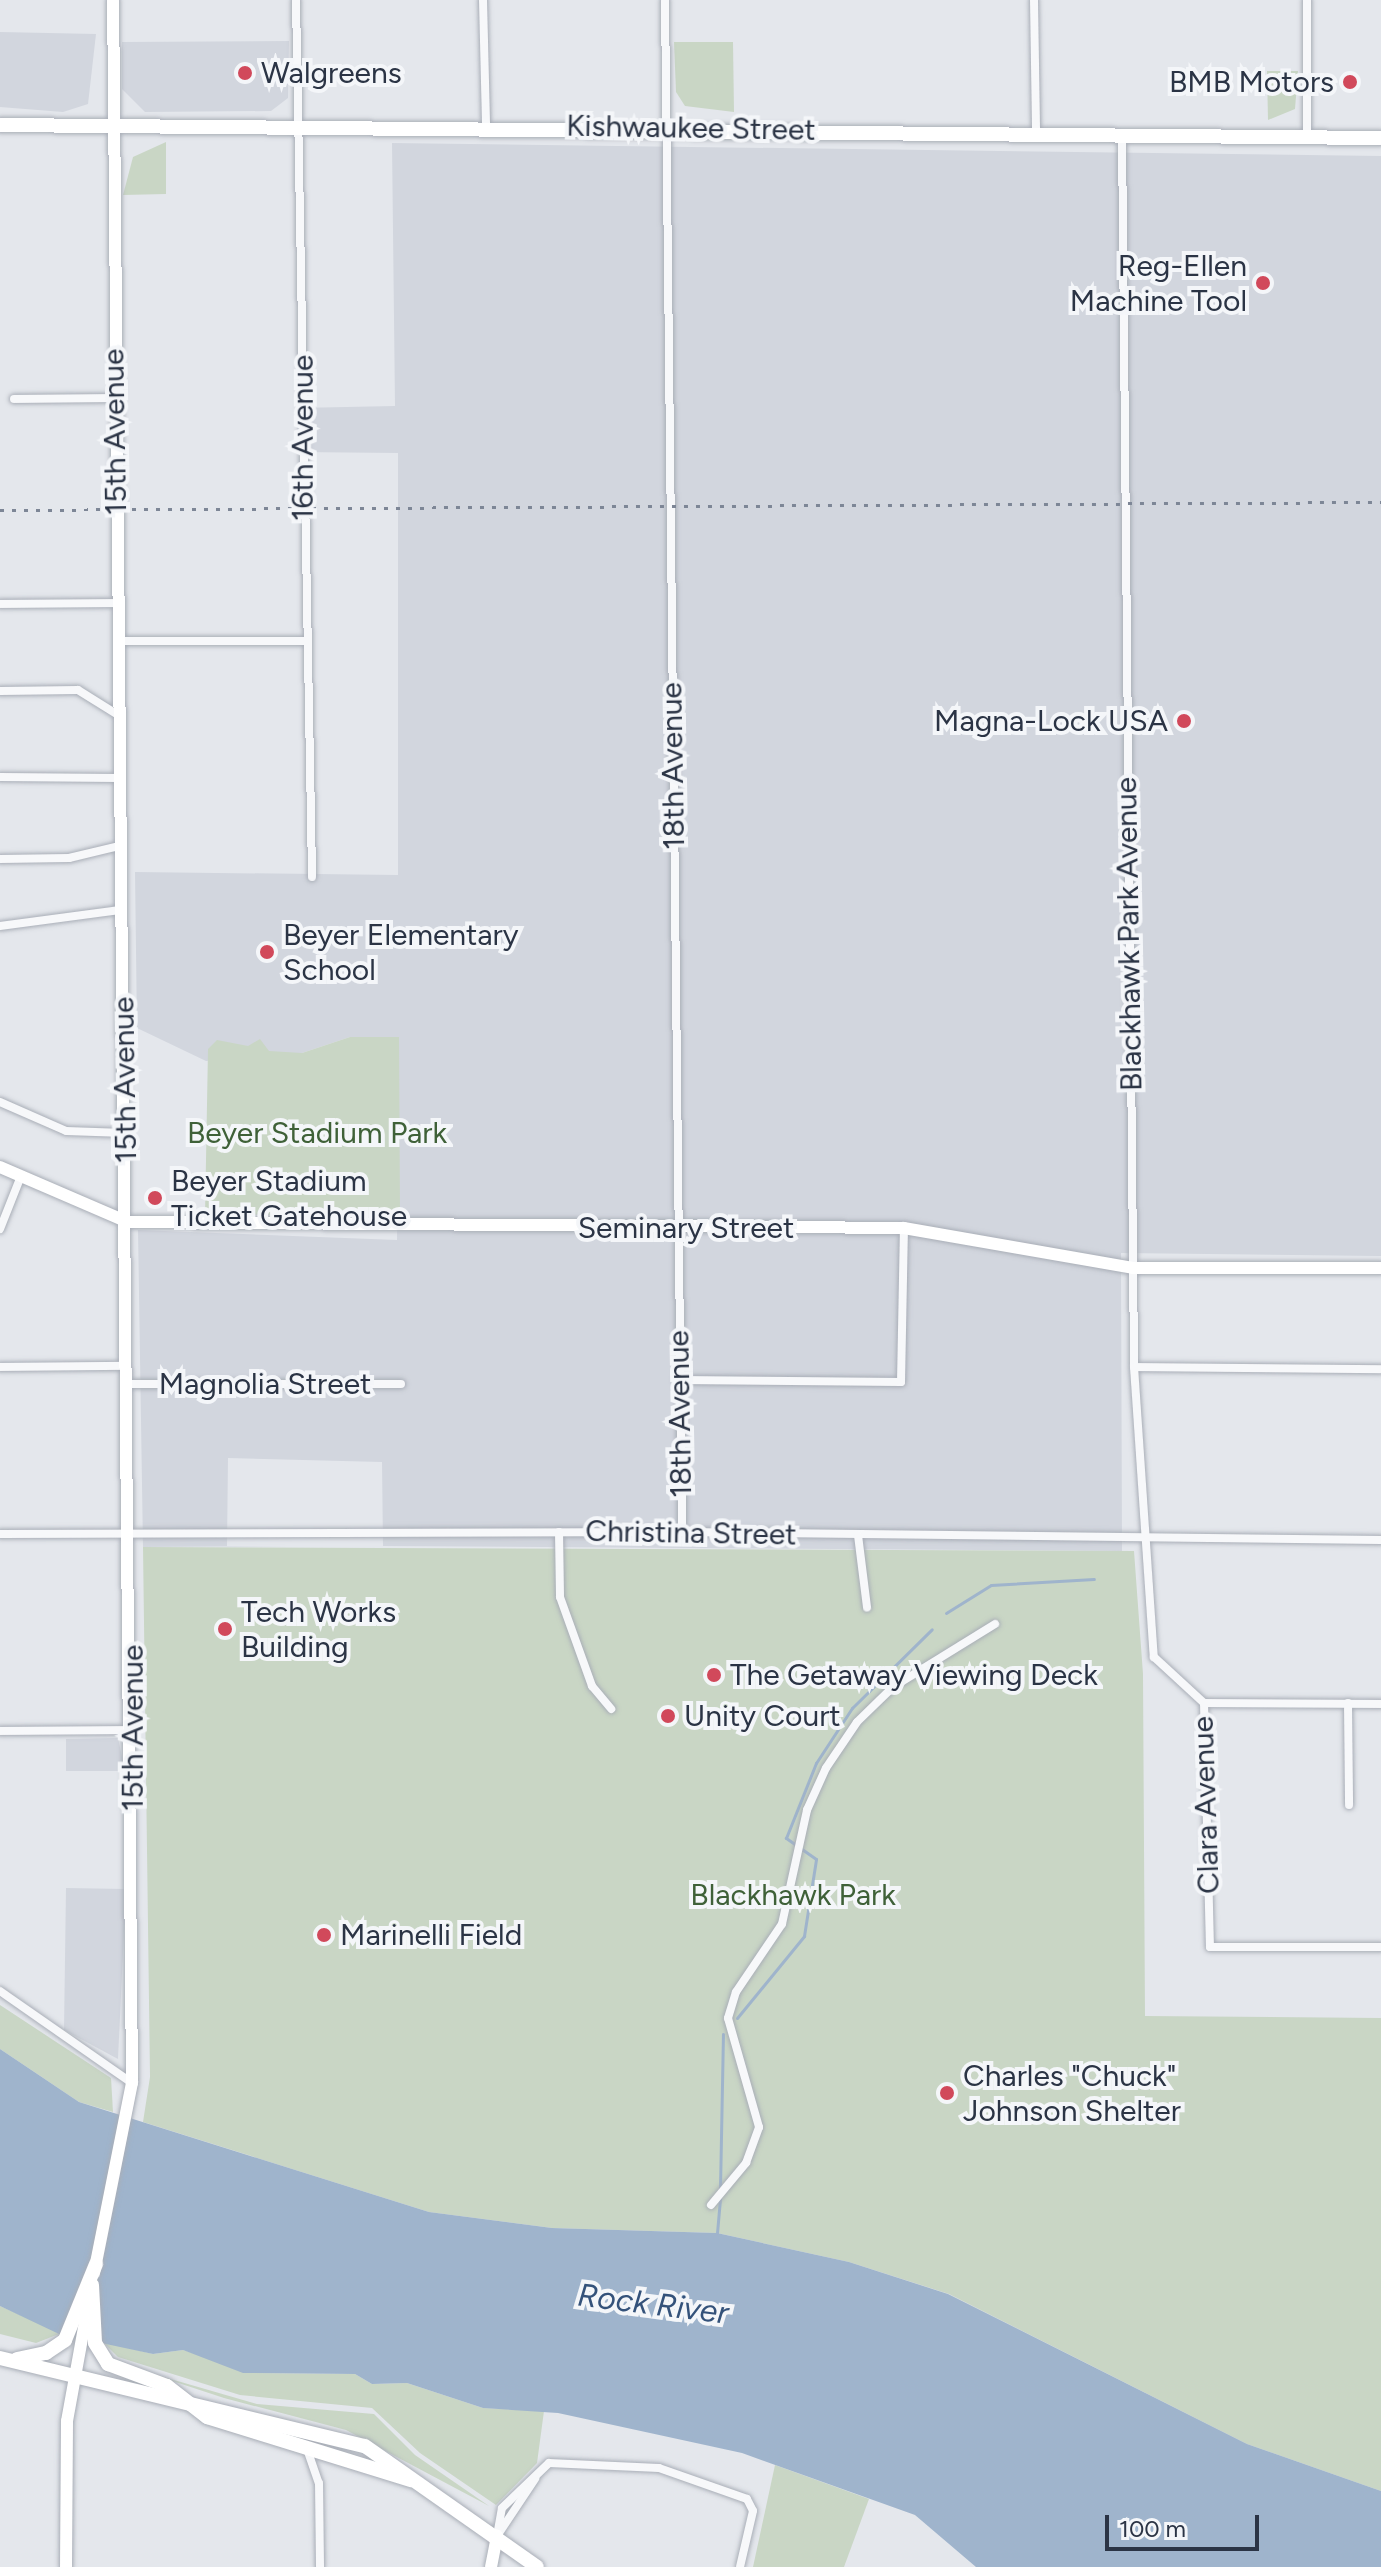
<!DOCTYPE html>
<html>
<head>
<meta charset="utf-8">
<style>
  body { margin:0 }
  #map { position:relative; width:1381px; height:2567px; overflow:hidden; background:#e4e7ec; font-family:Figtree,sans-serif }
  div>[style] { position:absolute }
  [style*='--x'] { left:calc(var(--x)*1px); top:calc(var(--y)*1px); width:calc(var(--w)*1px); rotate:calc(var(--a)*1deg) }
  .built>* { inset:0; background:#d2d6de }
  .green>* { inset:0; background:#c9d6c5 }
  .water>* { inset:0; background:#9fb4cc }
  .stream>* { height:3px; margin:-1.5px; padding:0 1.5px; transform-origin:1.5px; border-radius:1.5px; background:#9fb4cc }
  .roads { filter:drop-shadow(0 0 2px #a9aeb7) drop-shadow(0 0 2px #a9aeb7) }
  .street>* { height:8px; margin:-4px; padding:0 4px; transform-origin:4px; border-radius:4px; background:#f7f8fa }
  .secondary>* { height:12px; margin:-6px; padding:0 6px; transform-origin:6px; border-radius:6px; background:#fff }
  .primary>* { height:14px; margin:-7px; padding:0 7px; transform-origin:7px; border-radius:7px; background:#fff }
  .rail>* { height:3px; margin-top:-1.5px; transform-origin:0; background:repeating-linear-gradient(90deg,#7d8696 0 4px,transparent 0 12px) }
  .dots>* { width:22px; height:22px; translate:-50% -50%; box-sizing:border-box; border:4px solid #f4f6f9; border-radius:50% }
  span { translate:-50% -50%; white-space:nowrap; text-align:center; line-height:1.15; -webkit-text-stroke:8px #f4f6f9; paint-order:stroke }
  .poi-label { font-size:30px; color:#2b3445 }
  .left { translate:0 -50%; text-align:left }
  .right { translate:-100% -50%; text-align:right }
  .street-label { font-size:30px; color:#2b3445 }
  .park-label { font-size:30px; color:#3f6138 }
  .water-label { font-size:32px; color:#34527a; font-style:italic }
  .scale { position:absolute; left:1105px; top:2515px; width:154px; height:36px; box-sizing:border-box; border:4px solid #2b3445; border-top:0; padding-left:10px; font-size:24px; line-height:28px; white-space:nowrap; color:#2b3445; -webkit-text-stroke:6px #f4f6f9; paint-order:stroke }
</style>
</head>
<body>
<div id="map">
  <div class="built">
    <div style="clip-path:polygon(0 32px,96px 34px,88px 104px,63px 112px,0 107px)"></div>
    <div style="clip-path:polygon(289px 41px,288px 98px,271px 111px,145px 112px,122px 89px,122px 42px)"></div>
    <div style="clip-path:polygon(392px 143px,1381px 156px,1381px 1256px,1121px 1253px,1122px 1551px,383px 1546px,382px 1462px,228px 1458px,227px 1546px,289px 1546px,143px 1547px,138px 1230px,397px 1240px,399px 1038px,350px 1037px,302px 1053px,206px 1061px,137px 1028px,135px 872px,398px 875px,398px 453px,297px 452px,297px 408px,395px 406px)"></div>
    <div style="clip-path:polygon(118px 1738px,125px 1771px,66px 1771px,66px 1739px)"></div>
    <div style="clip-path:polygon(66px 1888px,126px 1889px,118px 2059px,64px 2030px)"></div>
  </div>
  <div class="green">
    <div style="clip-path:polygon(674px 42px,733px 42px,734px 112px,685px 106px,676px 92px)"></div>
    <div style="clip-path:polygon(1267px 71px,1298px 71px,1295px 109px,1268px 120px)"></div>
    <div style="clip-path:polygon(166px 142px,166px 194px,123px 195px,133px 157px)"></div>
    <div style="clip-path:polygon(350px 1037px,399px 1037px,400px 1214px,205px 1215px,208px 1049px,217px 1040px,248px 1046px,260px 1039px,269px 1051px,302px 1053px)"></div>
    <div style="clip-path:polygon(143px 1547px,1134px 1551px,1143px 1674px,1145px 2016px,1381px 2018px,1381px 2491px,1247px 2444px,949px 2294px,849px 2262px,717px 2233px,552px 2228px,429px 2212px,143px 2122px,150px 2077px)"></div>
    <div style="clip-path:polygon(0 2005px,111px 2078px,113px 2112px,79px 2102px,0 2049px)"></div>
    <div style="clip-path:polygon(0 2306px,50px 2328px,59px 2334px,36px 2343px,0 2334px)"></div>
    <div style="clip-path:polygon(103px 2342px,153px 2354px,183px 2350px,255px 2373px,355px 2374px,372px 2384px,407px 2383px,483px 2408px,544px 2411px,537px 2463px,496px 2505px,420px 2453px,372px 2408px,240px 2395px,118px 2357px)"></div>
    <div style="clip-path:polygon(136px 2369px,257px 2404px,374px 2414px,415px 2455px,489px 2506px,346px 2430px,224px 2398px)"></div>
    <div style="clip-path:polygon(775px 2465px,869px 2499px,844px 2567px,753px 2567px)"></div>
  </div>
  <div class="water">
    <div style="clip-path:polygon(0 2049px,79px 2102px,429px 2212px,552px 2228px,717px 2233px,849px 2262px,948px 2294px,1247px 2444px,1381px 2491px,1381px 2567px,976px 2567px,915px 2515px,742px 2453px,558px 2413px,483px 2408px,407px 2383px,372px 2384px,355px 2374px,243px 2373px,183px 2350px,153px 2354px,59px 2334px,0 2306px)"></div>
  </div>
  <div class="stream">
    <div style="--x:946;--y:1613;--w:53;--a:-31.9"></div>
    <div style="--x:991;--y:1585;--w:103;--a:-3.3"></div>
    <div style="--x:737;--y:2018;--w:106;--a:-50.7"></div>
    <div style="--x:804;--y:1936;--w:78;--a:-81.1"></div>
    <div style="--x:816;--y:1859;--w:37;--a:-145"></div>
    <div style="--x:786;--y:1838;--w:81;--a:-68.2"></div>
    <div style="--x:816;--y:1763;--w:66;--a:-56.8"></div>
    <div style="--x:852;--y:1708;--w:112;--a:-44.6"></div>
    <div style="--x:720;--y:2189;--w:155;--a:-88.9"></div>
    <div style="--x:717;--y:2233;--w:36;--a:-85"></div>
  </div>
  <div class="roads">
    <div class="street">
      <div style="--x:296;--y:0;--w:877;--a:88.95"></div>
      <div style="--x:483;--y:0;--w:126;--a:88.6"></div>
      <div style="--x:665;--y:0;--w:1532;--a:89.36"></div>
      <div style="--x:1034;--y:0;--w:134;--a:89.1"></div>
      <div style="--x:1122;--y:134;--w:1233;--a:89.44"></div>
      <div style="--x:1134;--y:1367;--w:291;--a:86.1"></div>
      <div style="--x:1154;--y:1657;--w:68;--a:42.6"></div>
      <div style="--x:1204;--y:1703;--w:244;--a:88.6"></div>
      <div style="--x:1210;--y:1947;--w:171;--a:0"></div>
      <div style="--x:1307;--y:136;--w:136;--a:-90"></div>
      <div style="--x:14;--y:399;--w:99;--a:-0.6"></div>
      <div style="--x:0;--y:604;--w:117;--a:-0.5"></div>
      <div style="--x:117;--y:641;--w:188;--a:0"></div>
      <div style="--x:0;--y:691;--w:78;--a:-0.7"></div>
      <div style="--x:78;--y:690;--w:47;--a:32"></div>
      <div style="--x:0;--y:777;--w:118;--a:0.5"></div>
      <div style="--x:0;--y:859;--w:69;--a:-0.8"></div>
      <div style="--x:69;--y:858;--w:51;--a:-13.5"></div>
      <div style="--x:0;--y:926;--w:121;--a:-7.6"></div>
      <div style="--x:0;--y:1102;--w:72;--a:23.7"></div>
      <div style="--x:66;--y:1131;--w:59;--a:1.9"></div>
      <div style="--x:0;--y:1229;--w:57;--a:-68.4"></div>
      <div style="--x:0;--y:1367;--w:127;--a:-0.5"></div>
      <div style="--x:1134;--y:1367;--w:247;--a:0.5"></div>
      <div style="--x:679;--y:1380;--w:222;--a:0.5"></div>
      <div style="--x:901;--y:1382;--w:154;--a:-88.9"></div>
      <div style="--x:129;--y:1384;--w:272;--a:0"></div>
      <div style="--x:559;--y:1532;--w:65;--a:89.1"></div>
      <div style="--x:560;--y:1597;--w:95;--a:70.2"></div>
      <div style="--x:592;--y:1686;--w:30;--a:50"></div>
      <div style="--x:0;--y:1534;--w:682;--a:-0.17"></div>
      <div style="--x:682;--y:1532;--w:699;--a:0.66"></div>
      <div style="--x:858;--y:1535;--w:73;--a:82.9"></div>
      <div style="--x:1204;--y:1703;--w:177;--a:0.3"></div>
      <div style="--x:1348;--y:1703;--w:102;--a:89.4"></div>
      <div style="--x:0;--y:1731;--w:131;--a:-0.4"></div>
      <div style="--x:0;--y:1991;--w:161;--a:34.9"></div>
      <div style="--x:711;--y:2205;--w:55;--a:-50.2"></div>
      <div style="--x:746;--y:2163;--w:38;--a:-70"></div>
      <div style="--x:759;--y:2127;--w:113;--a:-105.9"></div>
      <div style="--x:728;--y:2018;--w:27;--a:-73"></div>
      <div style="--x:736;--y:1992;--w:82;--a:-55.9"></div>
      <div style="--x:782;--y:1924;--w:117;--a:-77.6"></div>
      <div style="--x:807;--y:1810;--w:46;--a:-65.7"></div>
      <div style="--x:826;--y:1768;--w:55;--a:-56"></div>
      <div style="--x:857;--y:1722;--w:50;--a:-44.2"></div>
      <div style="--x:893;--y:1687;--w:120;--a:-31.7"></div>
      <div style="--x:307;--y:2449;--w:36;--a:71"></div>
      <div style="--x:319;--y:2483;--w:84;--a:89.3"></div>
      <div style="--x:497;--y:2536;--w:28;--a:-80"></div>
      <div style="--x:502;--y:2508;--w:65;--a:-43.8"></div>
      <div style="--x:549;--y:2463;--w:110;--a:2.6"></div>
      <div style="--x:659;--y:2468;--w:93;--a:19.4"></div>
      <div style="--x:747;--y:2499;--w:13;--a:63"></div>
      <div style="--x:753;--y:2511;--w:57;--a:103.1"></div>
      <div style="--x:497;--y:2536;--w:69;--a:-56.3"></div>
    </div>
    <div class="secondary">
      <div style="--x:0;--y:1167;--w:139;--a:23.3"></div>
      <div style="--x:128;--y:1222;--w:776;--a:0.44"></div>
      <div style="--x:904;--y:1228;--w:232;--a:9.9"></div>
      <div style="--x:1133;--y:1268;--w:248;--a:0"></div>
      <div style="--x:94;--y:2273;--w:194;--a:-78.7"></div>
      <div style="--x:132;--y:2083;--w:2083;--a:-90.52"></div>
      <div style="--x:66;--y:2567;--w:146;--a:-89.6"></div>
      <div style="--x:67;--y:2421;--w:128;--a:-79.7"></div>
      <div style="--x:491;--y:2567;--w:32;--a:-79"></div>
    </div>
    <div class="primary">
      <div style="--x:0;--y:125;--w:1381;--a:0.54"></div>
      <div style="--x:92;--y:2285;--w:58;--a:87"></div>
      <div style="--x:95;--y:2343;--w:25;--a:58"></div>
      <div style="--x:108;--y:2364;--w:63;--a:20.4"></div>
      <div style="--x:167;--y:2386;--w:51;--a:37.8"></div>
      <div style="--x:207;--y:2417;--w:214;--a:17.2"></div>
      <div style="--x:0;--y:2358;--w:375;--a:13.6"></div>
      <div style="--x:365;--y:2446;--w:210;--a:35.1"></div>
      <div style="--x:17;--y:2359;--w:30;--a:-12"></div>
      <div style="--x:46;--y:2353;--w:23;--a:-34"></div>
      <div style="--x:65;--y:2340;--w:82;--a:-67.8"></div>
    </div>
  </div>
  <div class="rail">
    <div style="--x:0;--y:510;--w:1381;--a:-0.33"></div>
  </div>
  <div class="dots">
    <div style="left:245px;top:73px;background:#d1495b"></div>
    <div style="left:1350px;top:82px;background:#d1495b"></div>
    <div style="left:1263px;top:283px;background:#d1495b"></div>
    <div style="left:1184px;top:721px;background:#d1495b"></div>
    <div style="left:267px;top:952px;background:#d1495b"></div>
    <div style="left:155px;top:1198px;background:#d1495b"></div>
    <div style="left:225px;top:1629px;background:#d1495b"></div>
    <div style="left:714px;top:1675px;background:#d1495b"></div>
    <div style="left:668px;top:1716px;background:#d1495b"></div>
    <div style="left:324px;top:1935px;background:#d1495b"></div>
    <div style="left:947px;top:2093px;background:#d1495b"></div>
  </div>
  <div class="poi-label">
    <span class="left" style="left:261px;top:73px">Walgreens</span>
    <span class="right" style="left:1334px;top:82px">BMB Motors</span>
    <span class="right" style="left:1247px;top:283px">Reg-Ellen<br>Machine Tool</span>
    <span class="right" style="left:1168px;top:721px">Magna-Lock USA</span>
    <span class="left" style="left:283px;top:952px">Beyer Elementary<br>School</span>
    <span class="left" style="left:171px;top:1198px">Beyer Stadium<br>Ticket Gatehouse</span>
    <span class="left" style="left:241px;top:1629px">Tech Works<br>Building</span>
    <span class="left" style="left:730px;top:1675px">The Getaway Viewing Deck</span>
    <span class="left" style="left:684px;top:1716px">Unity Court</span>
    <span class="left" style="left:340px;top:1935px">Marinelli Field</span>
    <span class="left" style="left:963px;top:2093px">Charles "Chuck"<br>Johnson Shelter</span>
  </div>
  <div class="street-label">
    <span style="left:691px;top:128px;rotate:1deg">Kishwaukee Street</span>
    <span style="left:115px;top:432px;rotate:-91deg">15th Avenue</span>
    <span style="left:303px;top:438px;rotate:-90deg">16th Avenue</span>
    <span style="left:673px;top:766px;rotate:-91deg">18th Avenue</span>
    <span style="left:1129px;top:934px;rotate:-91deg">Blackhawk Park Avenue</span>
    <span style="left:125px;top:1080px;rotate:-91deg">15th Avenue</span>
    <span style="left:686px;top:1228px">Seminary Street</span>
    <span style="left:265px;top:1384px">Magnolia Street</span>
    <span style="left:680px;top:1414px;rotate:-91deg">18th Avenue</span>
    <span style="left:691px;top:1533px;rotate:1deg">Christina Street</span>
    <span style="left:133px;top:1728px;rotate:-90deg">15th Avenue</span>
    <span style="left:1206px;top:1805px;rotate:-92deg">Clara Avenue</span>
  </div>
  <div class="park-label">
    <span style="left:317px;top:1133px">Beyer Stadium Park</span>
    <span style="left:793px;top:1895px">Blackhawk Park</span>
  </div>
  <div class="water-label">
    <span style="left:653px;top:2304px;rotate:7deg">Rock River</span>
  </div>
  <div class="scale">100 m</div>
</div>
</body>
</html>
